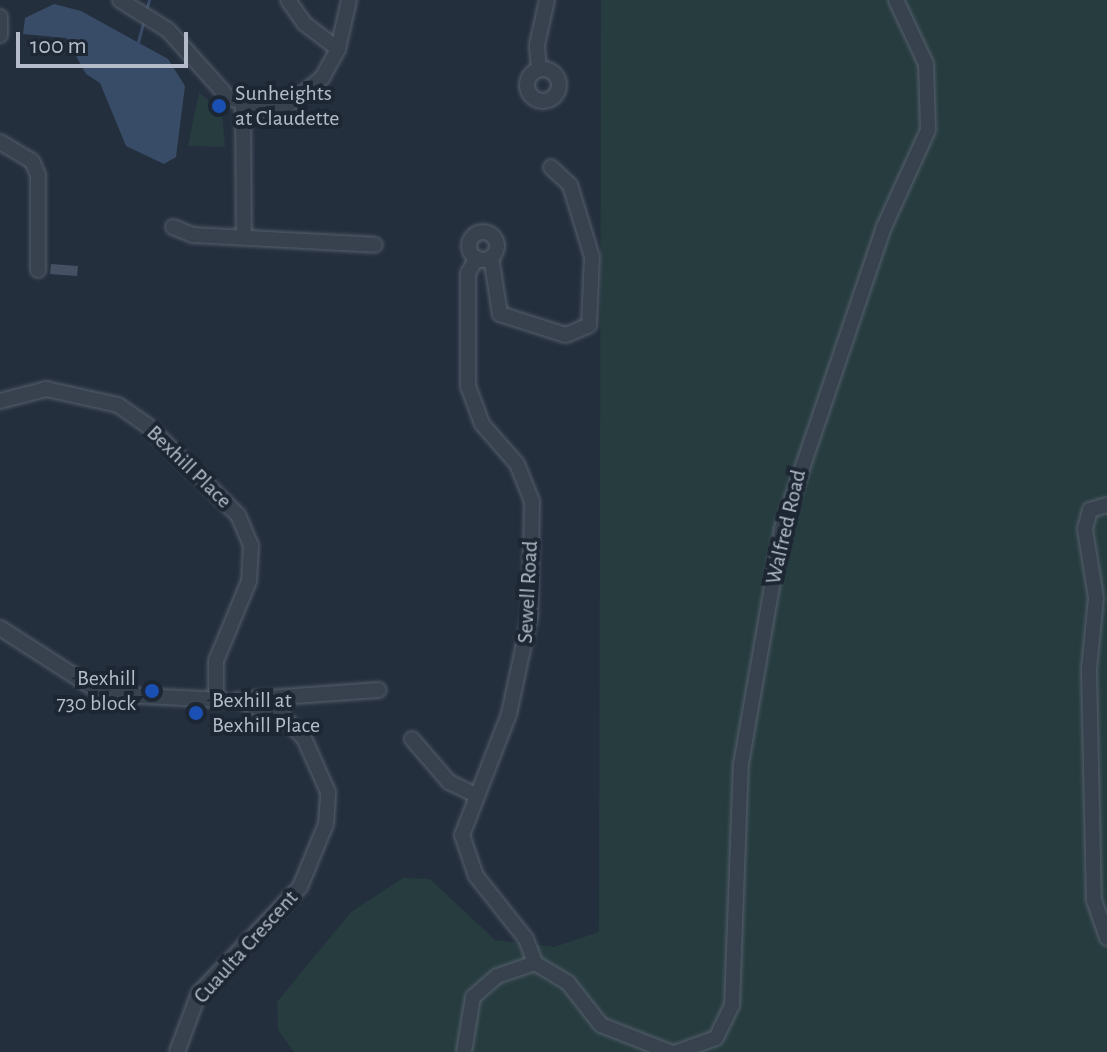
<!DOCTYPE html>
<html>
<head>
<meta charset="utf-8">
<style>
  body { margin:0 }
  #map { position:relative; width:1107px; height:1052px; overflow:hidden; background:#242f3e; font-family:"Alegreya Sans",sans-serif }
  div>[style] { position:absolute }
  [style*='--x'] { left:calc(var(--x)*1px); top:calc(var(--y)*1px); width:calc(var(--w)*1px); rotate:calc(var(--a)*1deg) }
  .green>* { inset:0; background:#263c3f }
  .water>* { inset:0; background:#394c67 }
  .stream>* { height:3px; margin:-1.5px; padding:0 1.5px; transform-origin:1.5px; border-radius:1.5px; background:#394c67 }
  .building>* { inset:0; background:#455162 }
  .roads { filter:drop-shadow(0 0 2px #565f6c) drop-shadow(0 0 2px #565f6c) }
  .minor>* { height:14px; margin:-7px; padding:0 7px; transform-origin:7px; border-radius:7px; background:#38414e }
  .minor>.ring { margin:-7px; padding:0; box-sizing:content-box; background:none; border:14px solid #38414e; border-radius:50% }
  .dots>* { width:22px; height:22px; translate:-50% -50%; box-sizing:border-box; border:4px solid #1d2633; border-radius:50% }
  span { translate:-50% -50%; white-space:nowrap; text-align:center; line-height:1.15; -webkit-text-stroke:8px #1d2633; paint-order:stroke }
  .poi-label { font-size:22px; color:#b4bcc9 }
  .left { translate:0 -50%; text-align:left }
  .right { translate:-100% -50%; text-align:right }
  .street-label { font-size:22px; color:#b4bcc9 }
  .scale { position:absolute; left:16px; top:32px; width:172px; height:36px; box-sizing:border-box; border:4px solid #b4bcc9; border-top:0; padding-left:10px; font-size:24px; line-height:28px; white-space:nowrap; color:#b4bcc9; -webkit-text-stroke:6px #1d2633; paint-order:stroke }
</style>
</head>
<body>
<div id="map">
  <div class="green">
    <div style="clip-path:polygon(601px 0,1107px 0,1107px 1052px,294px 1052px,278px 1030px,277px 1002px,351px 912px,403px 878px,430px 879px,495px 940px,554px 947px,599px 932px)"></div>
    <div style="clip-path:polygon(199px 92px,222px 113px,225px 147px,188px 146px)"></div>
  </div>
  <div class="water">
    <div style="clip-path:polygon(54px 4px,81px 11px,168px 59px,185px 86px,176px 157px,164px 164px,126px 146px,100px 83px,86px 74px,66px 38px,23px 34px,25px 18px)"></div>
  </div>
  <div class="stream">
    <div style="--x:146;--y:11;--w:11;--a:-75"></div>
    <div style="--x:138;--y:42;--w:20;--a:-75"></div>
  </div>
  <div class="building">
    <div style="clip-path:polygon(51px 264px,78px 266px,77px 276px,50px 274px)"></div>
  </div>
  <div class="roads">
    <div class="minor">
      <div style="--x:120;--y:0;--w:57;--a:32"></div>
      <div style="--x:168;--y:30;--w:90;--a:48.2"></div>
      <div style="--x:228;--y:97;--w:33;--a:21"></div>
      <div style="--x:259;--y:109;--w:30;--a:-9"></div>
      <div style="--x:289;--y:104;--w:42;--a:-38.2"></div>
      <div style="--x:322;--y:78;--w:33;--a:-61"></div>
      <div style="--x:338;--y:49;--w:50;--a:-77.3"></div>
      <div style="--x:288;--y:0;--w:29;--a:55"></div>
      <div style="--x:305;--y:24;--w:41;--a:37.1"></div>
      <div style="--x:0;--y:17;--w:18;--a:90"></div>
      <div class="ring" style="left:527px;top:69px;width:18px;height:18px"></div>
      <div style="--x:539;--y:69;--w:24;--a:-95"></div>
      <div style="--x:537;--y:45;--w:46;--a:-77.5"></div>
      <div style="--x:243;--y:107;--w:130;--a:89.6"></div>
      <div style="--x:0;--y:142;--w:37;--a:31"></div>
      <div style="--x:32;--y:161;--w:15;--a:67"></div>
      <div style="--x:38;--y:175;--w:95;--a:90"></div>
      <div style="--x:173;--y:227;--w:22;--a:22"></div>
      <div style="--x:193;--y:235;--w:182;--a:3.1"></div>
      <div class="ring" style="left:469px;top:232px;width:14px;height:14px"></div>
      <div style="--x:491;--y:257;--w:58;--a:81"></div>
      <div style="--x:500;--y:314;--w:69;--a:17.7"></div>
      <div style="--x:566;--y:335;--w:25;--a:-23"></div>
      <div style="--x:589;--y:325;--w:68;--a:-87.5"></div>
      <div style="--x:592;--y:257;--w:75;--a:-107"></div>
      <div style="--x:570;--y:185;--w:26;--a:-137"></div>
      <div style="--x:477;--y:258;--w:17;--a:121"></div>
      <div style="--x:468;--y:273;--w:113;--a:90"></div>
      <div style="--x:468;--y:386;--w:40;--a:69.8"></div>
      <div style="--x:482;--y:424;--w:53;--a:48.8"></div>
      <div style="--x:517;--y:464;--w:40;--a:68"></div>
      <div style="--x:532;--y:501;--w:115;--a:91"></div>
      <div style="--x:530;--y:616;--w:100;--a:102.1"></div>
      <div style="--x:509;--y:714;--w:130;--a:111.2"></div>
      <div style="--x:462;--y:835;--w:43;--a:71.1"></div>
      <div style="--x:476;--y:876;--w:80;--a:51.6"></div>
      <div style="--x:526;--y:939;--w:26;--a:69"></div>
      <div style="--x:0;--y:401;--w:48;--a:-14.6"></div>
      <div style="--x:46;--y:389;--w:74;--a:12.5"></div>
      <div style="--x:118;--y:405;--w:35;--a:35"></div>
      <div style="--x:147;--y:425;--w:128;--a:44.7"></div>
      <div style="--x:238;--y:515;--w:33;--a:67"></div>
      <div style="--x:251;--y:545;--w:36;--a:93"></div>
      <div style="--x:249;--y:581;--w:87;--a:112.4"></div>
      <div style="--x:216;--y:661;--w:39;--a:90"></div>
      <div style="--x:1107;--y:505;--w:18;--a:164"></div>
      <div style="--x:1090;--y:510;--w:20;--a:105"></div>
      <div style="--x:1085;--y:529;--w:70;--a:80.9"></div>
      <div style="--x:1096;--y:598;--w:71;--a:95.6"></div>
      <div style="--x:1089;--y:669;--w:231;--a:88.8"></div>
      <div style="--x:1094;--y:900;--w:40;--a:71.1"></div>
      <div style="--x:0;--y:628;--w:122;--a:32.7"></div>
      <div style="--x:103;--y:694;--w:120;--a:2.9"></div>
      <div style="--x:252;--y:699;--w:127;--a:-4.1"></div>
      <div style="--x:412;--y:739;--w:57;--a:49.3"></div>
      <div style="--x:449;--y:782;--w:28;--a:26"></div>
      <div style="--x:177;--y:1052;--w:63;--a:-69.6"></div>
      <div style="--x:199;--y:993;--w:146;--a:-46.4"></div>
      <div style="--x:300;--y:887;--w:68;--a:-67.6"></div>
      <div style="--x:326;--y:824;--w:32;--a:-86"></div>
      <div style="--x:328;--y:792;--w:59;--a:-114"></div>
      <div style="--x:304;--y:738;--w:30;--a:-135"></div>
      <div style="--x:283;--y:717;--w:49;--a:-159.7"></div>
      <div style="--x:464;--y:1052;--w:56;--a:-80.7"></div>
      <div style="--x:473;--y:997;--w:32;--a:-41"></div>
      <div style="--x:497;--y:976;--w:40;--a:-18.9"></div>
      <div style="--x:535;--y:963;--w:39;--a:31"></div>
      <div style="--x:568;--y:983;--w:53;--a:51.8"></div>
      <div style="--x:601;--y:1025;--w:74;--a:21.4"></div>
      <div style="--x:677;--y:1052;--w:41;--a:-19.7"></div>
      <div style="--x:716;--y:1038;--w:37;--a:-64"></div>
      <div style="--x:732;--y:1005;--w:241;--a:-87.9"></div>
      <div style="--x:741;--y:764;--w:240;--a:-80.1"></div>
      <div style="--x:782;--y:528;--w:318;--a:-71.3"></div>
      <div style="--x:884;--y:227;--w:107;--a:-65.6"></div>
      <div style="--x:928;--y:130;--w:66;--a:-91.7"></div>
      <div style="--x:926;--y:64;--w:71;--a:-115.1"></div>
    </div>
  </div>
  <div class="dots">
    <div style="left:219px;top:106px;background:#1a4fb4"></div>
    <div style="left:152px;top:691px;background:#1a4fb4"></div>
    <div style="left:196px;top:713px;background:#1a4fb4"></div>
  </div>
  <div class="poi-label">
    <span class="left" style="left:235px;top:106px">Sunheights<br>at Claudette</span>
    <span class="right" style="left:136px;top:691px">Bexhill<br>730 block</span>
    <span class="left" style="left:212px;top:713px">Bexhill at<br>Bexhill Place</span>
  </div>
  <div class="street-label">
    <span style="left:189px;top:467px;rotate:44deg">Bexhill Place</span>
    <span style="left:786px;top:527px;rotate:-77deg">Walfred Road</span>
    <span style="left:528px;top:592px;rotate:-87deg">Sewell Road</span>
    <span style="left:246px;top:947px;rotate:-48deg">Cuaulta Crescent</span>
  </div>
  <div class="scale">100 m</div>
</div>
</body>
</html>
